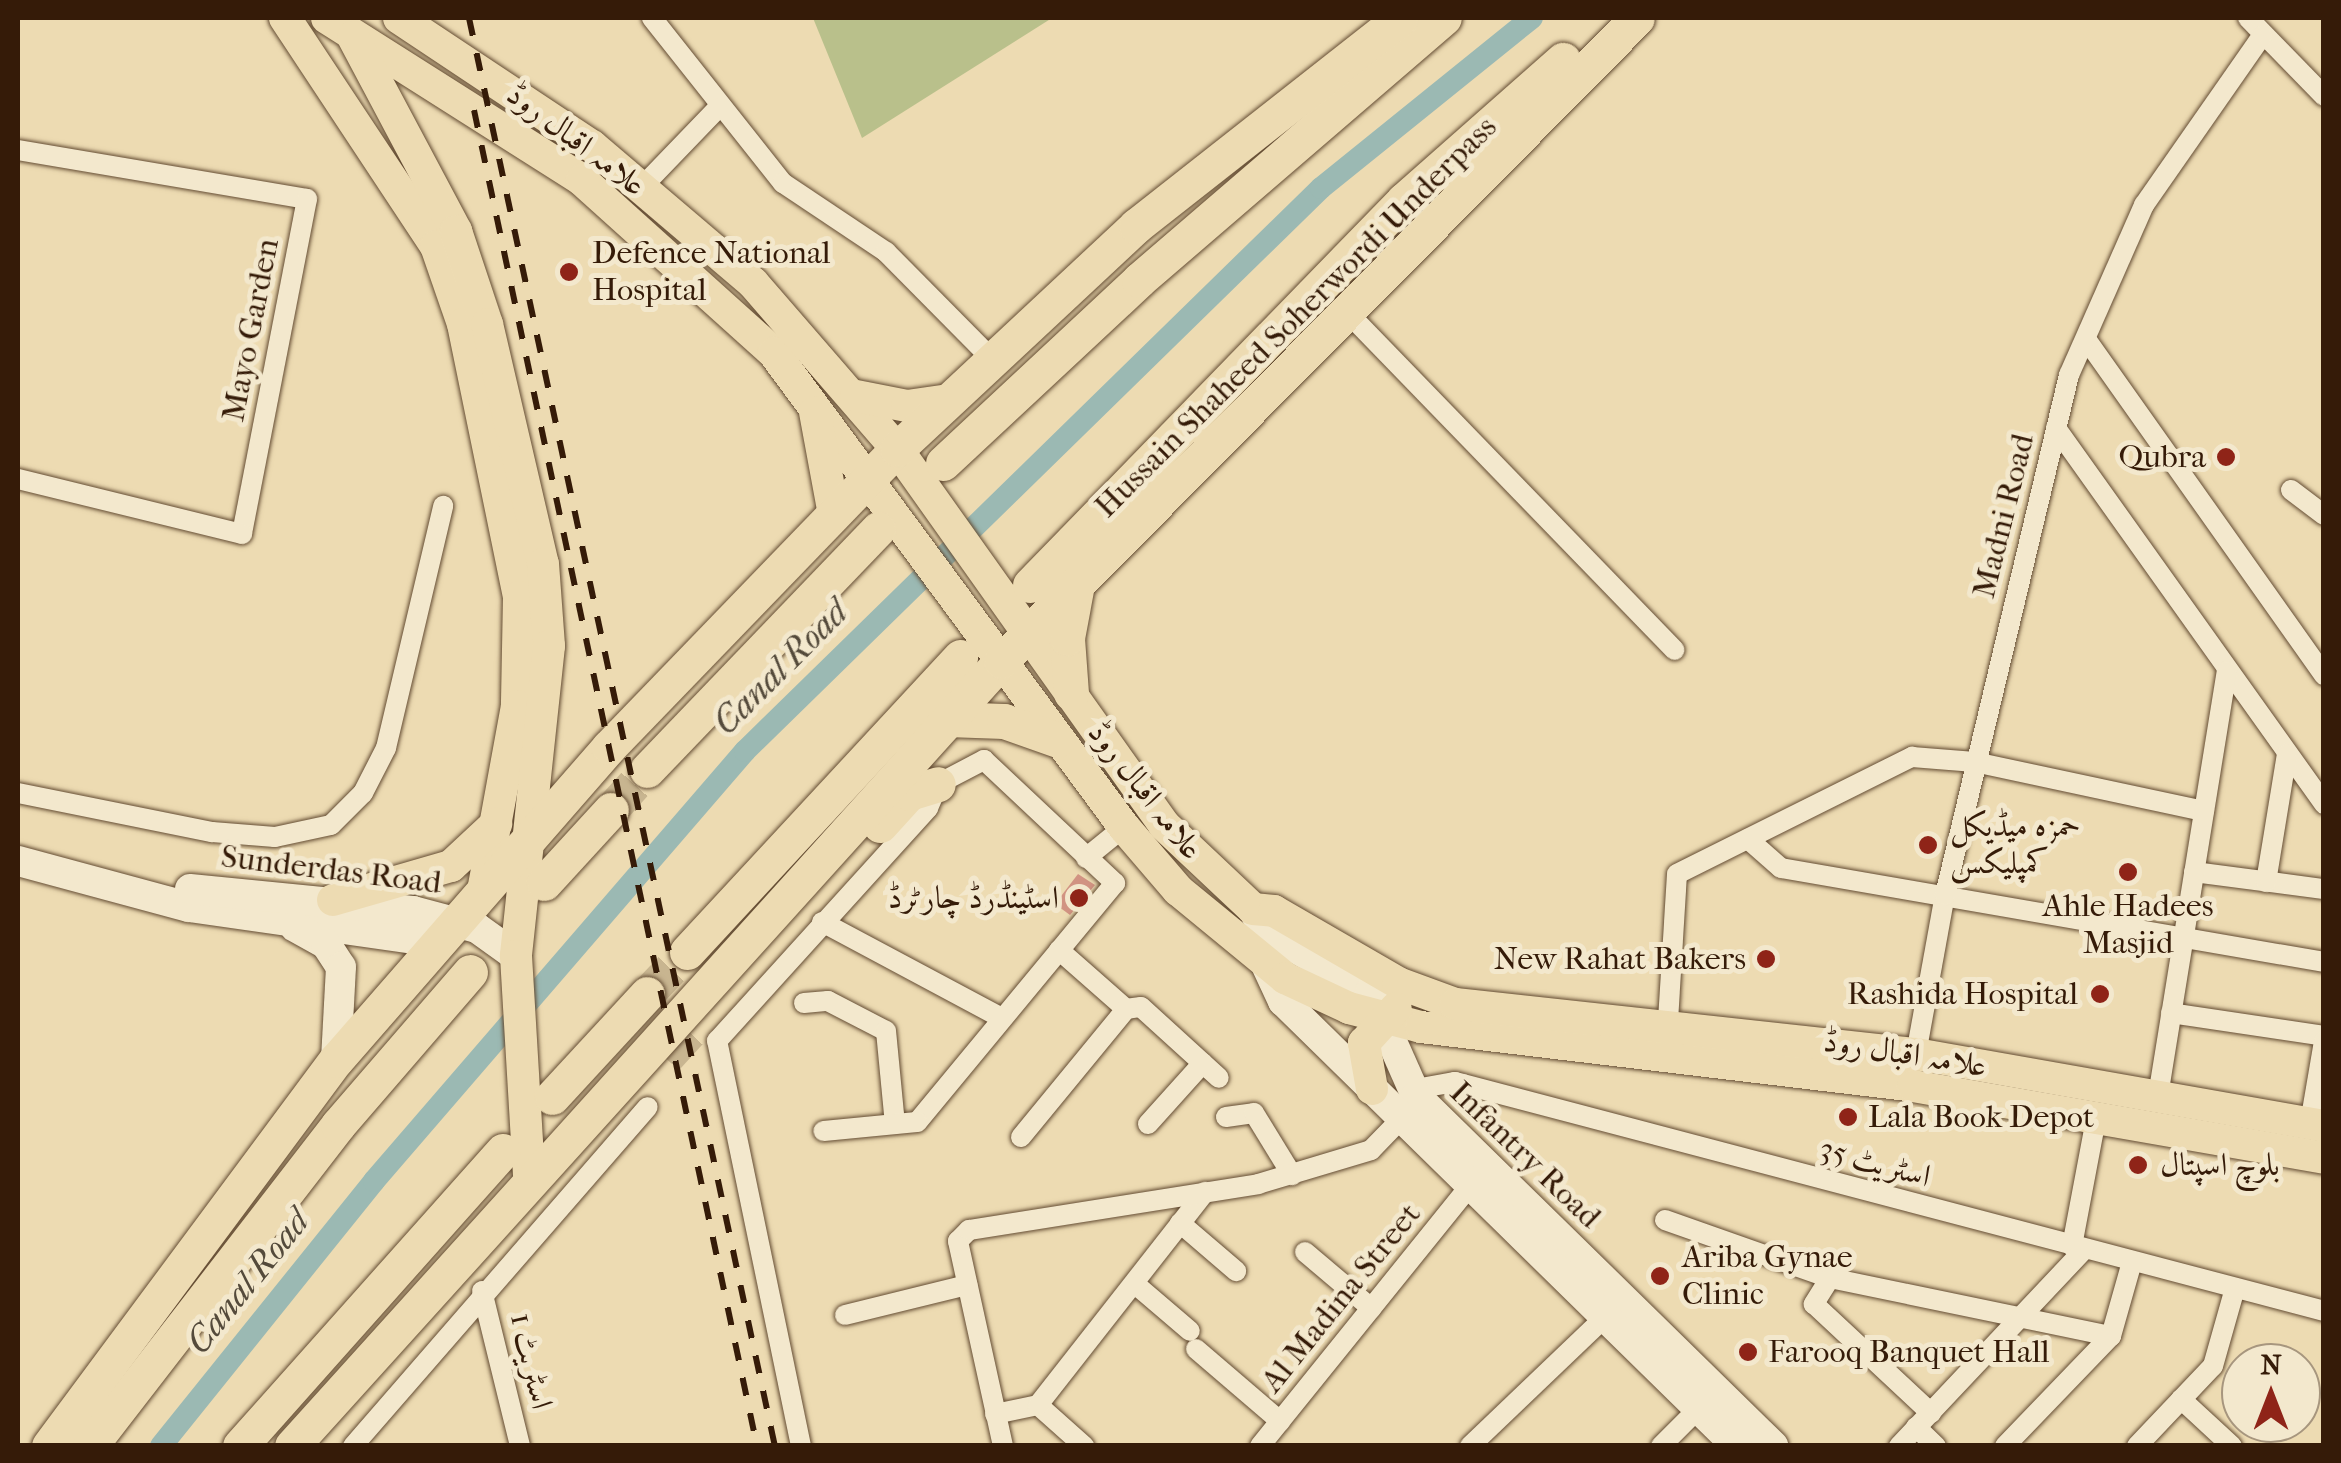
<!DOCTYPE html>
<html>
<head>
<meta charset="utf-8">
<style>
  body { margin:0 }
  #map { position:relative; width:2341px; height:1463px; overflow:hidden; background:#eddbb2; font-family:"IM FELL French Canon",Amiri,serif }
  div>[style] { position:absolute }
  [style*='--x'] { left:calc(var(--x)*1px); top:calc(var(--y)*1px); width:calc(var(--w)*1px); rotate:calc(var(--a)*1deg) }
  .green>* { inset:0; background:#b9c08b }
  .canal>* { height:22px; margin:-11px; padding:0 11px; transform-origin:11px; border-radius:11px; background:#9bb9b3 }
  .building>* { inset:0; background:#d19382 }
  .trunk-tunnel>* { height:35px; margin-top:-17.5px; transform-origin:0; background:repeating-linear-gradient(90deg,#c8b590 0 35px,transparent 0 53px) }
  .roads { filter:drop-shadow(0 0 2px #634b32) drop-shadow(0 0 2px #634b32) }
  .minor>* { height:20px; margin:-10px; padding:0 10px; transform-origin:10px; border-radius:10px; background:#f3e8cd }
  .secondary>* { height:30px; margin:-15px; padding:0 15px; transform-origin:15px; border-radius:15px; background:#f3e8cd }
  .primary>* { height:32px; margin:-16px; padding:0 16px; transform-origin:16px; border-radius:16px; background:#eddbb2 }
  .trunk>* { height:35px; margin:-17.5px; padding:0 17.5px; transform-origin:17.5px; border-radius:17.5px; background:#eddbb2 }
  .rail>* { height:6px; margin-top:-3px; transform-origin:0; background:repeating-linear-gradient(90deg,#351b08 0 18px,transparent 0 36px) }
  .dots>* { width:28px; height:28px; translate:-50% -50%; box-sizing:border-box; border:5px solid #f3e8cd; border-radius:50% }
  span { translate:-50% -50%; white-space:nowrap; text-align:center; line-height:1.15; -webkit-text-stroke:10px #f3e8cd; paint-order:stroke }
  .street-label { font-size:32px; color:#351b08 }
  .poi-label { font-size:32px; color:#351b08 }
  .left { translate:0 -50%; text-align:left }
  .right { translate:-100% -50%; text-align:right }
  .water-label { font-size:35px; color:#544a3b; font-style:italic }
  .frame { position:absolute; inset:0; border:20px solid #351b08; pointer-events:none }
  .north { position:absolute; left:2221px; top:1343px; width:100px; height:100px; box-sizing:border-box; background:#f3e8cd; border:2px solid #a7967e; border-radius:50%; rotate:0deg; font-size:28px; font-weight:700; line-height:40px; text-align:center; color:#351b08 }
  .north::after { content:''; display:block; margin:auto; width:35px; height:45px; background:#8f2418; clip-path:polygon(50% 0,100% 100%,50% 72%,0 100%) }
</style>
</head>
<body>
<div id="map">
  <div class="green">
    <div style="clip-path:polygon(813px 18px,1052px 18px,862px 138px)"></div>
  </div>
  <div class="canal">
    <div style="--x:161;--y:1446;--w:340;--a:-51.2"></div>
    <div style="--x:374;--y:1181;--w:568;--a:-49.21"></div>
    <div style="--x:745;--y:751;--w:805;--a:-44.35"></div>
    <div style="--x:1321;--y:188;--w:271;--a:-38.9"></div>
  </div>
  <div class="building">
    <div style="clip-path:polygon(1078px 874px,1095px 885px,1070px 915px,1055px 904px)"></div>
  </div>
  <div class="trunk-tunnel">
    <div style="--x:611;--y:810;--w:54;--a:-48"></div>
    <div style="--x:647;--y:994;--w:58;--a:-46.4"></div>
    <div style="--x:666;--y:1058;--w:47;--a:-47.6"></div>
  </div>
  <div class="roads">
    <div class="minor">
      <div style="--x:652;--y:18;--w:211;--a:51.6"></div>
      <div style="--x:783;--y:183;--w:124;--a:33.8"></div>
      <div style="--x:886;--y:252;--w:152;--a:45.3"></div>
      <div style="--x:2248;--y:18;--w:109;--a:45.7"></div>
      <div style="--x:18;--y:150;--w:293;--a:9.6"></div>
      <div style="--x:307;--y:199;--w:341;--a:101"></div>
      <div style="--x:242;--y:534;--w:231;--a:-166.2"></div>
      <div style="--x:641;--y:188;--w:110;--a:-46.1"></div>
      <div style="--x:1346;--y:311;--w:472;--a:45.9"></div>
      <div style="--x:2086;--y:339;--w:412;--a:54.7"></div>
      <div style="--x:2056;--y:428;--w:462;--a:54.5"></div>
      <div style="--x:2291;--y:490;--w:41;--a:37.1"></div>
      <div style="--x:18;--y:793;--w:198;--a:11.4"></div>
      <div style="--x:212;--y:832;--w:63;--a:4.5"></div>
      <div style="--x:275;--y:837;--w:57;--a:-12.1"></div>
      <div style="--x:331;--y:825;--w:45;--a:-45"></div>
      <div style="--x:363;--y:793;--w:51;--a:-62.9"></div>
      <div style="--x:386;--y:748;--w:249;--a:-76.7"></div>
      <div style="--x:1748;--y:839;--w:44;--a:41.3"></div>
      <div style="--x:1781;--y:868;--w:551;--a:9.82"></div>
      <div style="--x:1086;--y:858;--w:49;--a:-39.2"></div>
      <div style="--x:2194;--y:872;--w:131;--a:7.5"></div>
      <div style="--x:2266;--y:882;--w:130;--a:-80.7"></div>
      <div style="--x:822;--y:922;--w:204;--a:28.1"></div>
      <div style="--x:1059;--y:950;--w:89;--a:41.4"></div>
      <div style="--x:1126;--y:1009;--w:15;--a:-8"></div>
      <div style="--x:1141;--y:1007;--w:105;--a:42.3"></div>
      <div style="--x:804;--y:1003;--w:24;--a:-5"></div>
      <div style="--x:828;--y:1001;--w:65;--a:27.3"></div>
      <div style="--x:886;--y:1031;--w:93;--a:84.5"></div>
      <div style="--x:2171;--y:1013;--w:155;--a:8.5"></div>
      <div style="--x:1668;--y:1021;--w:147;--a:-86.5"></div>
      <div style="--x:1677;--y:874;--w:263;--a:-26.5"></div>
      <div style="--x:1912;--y:757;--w:63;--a:4.5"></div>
      <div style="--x:1975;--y:762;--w:234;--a:12.1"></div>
      <div style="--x:1916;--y:1054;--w:162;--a:-79.7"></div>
      <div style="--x:1945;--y:895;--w:535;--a:-76.59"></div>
      <div style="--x:2069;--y:375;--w:186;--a:-66.2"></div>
      <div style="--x:2144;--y:205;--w:206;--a:-55.1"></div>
      <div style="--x:1410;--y:1090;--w:46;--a:-10.1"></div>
      <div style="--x:1455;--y:1082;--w:899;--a:14.76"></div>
      <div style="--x:2158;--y:1096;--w:430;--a:-80.8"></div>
      <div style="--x:1226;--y:1117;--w:28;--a:-8"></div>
      <div style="--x:1254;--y:1113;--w:73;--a:58.5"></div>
      <div style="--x:2310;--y:1123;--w:83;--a:-80.3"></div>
      <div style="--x:1148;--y:1124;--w:82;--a:-48"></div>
      <div style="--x:1021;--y:1137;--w:166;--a:-50.6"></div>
      <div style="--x:1665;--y:1220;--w:175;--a:19.4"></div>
      <div style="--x:1830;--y:1278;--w:287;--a:11.7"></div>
      <div style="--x:1180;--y:1223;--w:74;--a:40.6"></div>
      <div style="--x:2072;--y:1246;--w:129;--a:-79.3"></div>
      <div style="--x:1305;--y:1252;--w:87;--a:40.3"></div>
      <div style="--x:1830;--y:1278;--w:31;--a:122"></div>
      <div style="--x:1814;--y:1304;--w:160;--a:43"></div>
      <div style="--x:1135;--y:1284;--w:72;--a:40.5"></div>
      <div style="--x:482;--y:1291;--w:160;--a:76.2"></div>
      <div style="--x:845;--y:1315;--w:126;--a:-13.8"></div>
      <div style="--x:1196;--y:1349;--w:111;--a:40.6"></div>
      <div style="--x:2181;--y:1399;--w:69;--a:42.7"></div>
      <div style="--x:1038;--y:1405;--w:62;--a:41.7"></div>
      <div style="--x:995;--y:1414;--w:44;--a:-11.8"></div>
      <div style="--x:1038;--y:1405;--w:271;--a:-51.9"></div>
      <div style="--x:1916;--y:1427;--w:28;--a:44"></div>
      <div style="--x:353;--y:1446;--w:449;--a:-49"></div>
      <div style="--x:801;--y:1446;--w:414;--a:-101.7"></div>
      <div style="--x:717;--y:1041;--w:314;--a:-47.8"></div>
      <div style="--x:928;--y:808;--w:26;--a:-67"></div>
      <div style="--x:938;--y:784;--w:52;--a:-27.6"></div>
      <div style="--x:984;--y:760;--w:180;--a:43.2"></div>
      <div style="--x:1115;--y:883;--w:310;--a:129.6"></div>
      <div style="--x:917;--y:1122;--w:94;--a:174.5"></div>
      <div style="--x:1003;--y:1446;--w:210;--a:-102.4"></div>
      <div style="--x:958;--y:1241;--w:16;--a:-45"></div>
      <div style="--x:969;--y:1230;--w:293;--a:-9"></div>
      <div style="--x:1258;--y:1184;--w:118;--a:-16.7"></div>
      <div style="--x:1371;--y:1150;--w:43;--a:-45.9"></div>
      <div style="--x:1260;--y:1446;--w:331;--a:-51.1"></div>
      <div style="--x:1470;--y:1446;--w:187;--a:-43.7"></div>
      <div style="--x:1661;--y:1446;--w:54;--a:-45"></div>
      <div style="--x:1899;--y:1446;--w:270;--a:-46.7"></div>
      <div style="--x:2005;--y:1446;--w:153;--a:-46.1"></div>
      <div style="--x:2111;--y:1336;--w:77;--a:-74.2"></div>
      <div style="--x:2137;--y:1446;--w:110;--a:-46.5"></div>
      <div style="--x:2213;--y:1366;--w:81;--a:-74.2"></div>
    </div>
    <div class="secondary">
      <div style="--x:18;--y:861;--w:177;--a:15.1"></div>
      <div style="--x:189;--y:907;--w:248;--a:8.1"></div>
      <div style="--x:190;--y:889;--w:224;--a:5.6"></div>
      <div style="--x:413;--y:911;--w:66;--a:14.9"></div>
      <div style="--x:477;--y:928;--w:48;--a:35.7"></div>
      <div style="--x:1253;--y:909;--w:22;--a:63"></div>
      <div style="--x:1263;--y:929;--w:124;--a:30.5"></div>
      <div style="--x:1370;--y:992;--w:114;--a:66.1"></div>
      <div style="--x:1416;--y:1096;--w:500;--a:44.4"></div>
      <div style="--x:295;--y:927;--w:35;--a:29"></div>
      <div style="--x:326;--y:944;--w:27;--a:57"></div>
      <div style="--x:341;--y:967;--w:93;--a:93.1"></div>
      <div style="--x:1267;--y:967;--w:38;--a:65"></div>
      <div style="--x:1283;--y:1001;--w:636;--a:44.43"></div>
    </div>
    <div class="primary">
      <div style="--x:285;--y:18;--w:273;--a:56.5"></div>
      <div style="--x:436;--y:246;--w:83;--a:70.9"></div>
      <div style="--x:463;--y:324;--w:279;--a:78.4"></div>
      <div style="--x:519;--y:597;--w:109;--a:91.1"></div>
      <div style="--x:517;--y:706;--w:183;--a:100.4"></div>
      <div style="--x:327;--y:18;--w:302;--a:32.4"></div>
      <div style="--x:582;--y:180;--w:258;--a:42"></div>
      <div style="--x:774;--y:353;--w:589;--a:53.56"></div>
      <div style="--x:1124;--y:827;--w:83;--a:49.4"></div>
      <div style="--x:1178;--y:890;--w:139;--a:39.4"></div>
      <div style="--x:1285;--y:978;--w:71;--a:25.1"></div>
      <div style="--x:1349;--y:1008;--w:74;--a:14.8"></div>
      <div style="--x:1421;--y:1027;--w:496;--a:6.8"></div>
      <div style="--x:1913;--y:1086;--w:417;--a:9.9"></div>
      <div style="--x:399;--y:18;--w:232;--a:33.6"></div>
      <div style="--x:592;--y:146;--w:211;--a:40.4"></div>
      <div style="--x:753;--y:283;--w:220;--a:49.1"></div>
      <div style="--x:897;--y:449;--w:461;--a:54.6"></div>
      <div style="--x:1164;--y:825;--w:122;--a:43.3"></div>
      <div style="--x:1253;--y:909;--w:21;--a:5"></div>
      <div style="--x:1274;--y:911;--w:143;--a:30.1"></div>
      <div style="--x:1398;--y:983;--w:61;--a:20.2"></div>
      <div style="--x:1455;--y:1004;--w:464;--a:6.2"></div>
      <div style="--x:1916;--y:1054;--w:414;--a:10"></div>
      <div style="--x:353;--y:37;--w:220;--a:62"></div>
      <div style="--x:456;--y:231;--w:98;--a:71.6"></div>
      <div style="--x:487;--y:324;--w:246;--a:76.9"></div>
      <div style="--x:543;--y:564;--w:82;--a:85.8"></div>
      <div style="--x:549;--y:646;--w:312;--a:96.1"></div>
      <div style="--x:516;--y:956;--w:221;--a:86.6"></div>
      <div style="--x:856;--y:396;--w:52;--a:11.1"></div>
      <div style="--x:907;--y:406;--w:42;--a:-8.1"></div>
      <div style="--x:815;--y:412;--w:105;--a:79.5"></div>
      <div style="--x:333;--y:900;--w:123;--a:-16.1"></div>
      <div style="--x:451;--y:866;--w:62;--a:-43"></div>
      <div style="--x:1372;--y:1089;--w:47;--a:-99.9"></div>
      <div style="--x:1364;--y:1043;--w:47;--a:-47.6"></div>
    </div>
    <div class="trunk">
      <div style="--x:943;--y:463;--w:268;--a:-43"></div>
      <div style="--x:1139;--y:280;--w:402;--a:-40.7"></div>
      <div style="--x:1030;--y:585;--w:537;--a:-45.83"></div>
      <div style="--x:1404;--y:200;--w:212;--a:-41.4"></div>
      <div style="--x:1071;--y:693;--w:55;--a:-94.2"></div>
      <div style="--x:1067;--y:638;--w:55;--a:-79.5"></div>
      <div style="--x:947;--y:719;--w:57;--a:2"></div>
      <div style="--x:1004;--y:721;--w:57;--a:19.4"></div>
      <div style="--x:647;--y:770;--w:334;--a:-46.2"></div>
      <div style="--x:880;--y:825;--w:43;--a:-47.8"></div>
      <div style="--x:909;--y:793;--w:30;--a:-17"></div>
      <div style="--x:544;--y:883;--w:99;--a:-47.5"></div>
      <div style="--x:687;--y:952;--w:402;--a:-47.2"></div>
      <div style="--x:552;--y:1097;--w:140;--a:-47.3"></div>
      <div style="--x:49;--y:1446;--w:481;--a:-53.4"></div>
      <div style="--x:336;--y:1060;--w:415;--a:-48.9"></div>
      <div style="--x:609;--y:747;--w:414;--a:-46"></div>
      <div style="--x:897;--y:449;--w:327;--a:-43"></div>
      <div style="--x:1136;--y:226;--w:336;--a:-38.2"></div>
      <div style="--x:90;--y:1446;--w:406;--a:-52.3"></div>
      <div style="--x:338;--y:1125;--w:202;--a:-49.2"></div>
      <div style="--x:240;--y:1446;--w:395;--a:-48.3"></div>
      <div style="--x:292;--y:1446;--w:1058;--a:-47.91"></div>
      <div style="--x:1001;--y:661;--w:904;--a:-45.31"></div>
    </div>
  </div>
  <div class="rail">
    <div style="--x:469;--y:18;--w:1460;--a:77.91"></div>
    <div style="--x:474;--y:110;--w:1366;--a:78.04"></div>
  </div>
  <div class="dots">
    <div style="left:569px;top:272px;background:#8f2418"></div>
    <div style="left:2226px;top:457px;background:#8f2418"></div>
    <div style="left:1928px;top:845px;background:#8f2418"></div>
    <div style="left:2128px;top:872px;background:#8f2418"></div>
    <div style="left:1079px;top:898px;background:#8f2418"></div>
    <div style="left:1766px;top:959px;background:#8f2418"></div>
    <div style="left:2100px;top:994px;background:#8f2418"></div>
    <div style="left:1848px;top:1117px;background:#8f2418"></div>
    <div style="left:2138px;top:1165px;background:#8f2418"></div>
    <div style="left:1660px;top:1276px;background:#8f2418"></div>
    <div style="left:1748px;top:1352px;background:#8f2418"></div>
  </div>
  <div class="street-label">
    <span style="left:576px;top:140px;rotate:37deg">علامہ اقبال روڈ</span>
    <span style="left:1296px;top:317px;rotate:-45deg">Hussain Shaheed Soherwordi Underpass</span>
    <span style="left:251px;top:330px;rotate:-79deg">Mayo Garden</span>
    <span style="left:2004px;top:516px;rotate:-76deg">Madni Road</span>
    <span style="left:1145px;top:791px;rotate:52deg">علامہ اقبال روڈ</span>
    <span style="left:331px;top:870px;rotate:7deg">Sunderdas Road</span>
    <span style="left:1905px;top:1054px;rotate:9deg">علامہ اقبال روڈ</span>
    <span style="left:1525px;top:1155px;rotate:44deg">Infantry Road</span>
    <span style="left:1875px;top:1163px;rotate:15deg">اسٹریٹ 35</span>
    <span style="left:1341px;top:1298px;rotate:-51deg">Al Madina Street</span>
    <span style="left:531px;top:1361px;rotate:77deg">اسٹریٹ 1</span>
  </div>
  <div class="poi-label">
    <span class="left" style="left:592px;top:272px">Defence National<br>Hospital</span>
    <span class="right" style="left:2206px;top:457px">Qubra</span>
    <span class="left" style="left:1950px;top:845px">حمزہ میڈیکل<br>کمپلیکس</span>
    <span class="right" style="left:1059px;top:898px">اسٹینڈرڈ چارٹرڈ</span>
    <span style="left:2128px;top:925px">Ahle Hadees<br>Masjid</span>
    <span class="right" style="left:1746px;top:959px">New Rahat Bakers</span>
    <span class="right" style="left:2078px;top:994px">Rashida Hospital</span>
    <span class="left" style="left:1868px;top:1117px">Lala Book Depot</span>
    <span class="left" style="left:2160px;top:1165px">بلوچ اسپتال</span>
    <span class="left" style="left:1682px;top:1276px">Ariba Gynae<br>Clinic</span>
    <span class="left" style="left:1768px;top:1352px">Farooq Banquet Hall</span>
  </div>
  <div class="water-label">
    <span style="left:781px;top:668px;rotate:-45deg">Canal Road</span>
    <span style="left:248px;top:1282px;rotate:-51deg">Canal Road</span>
  </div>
  <div class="frame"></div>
  <div class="north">N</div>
</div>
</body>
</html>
